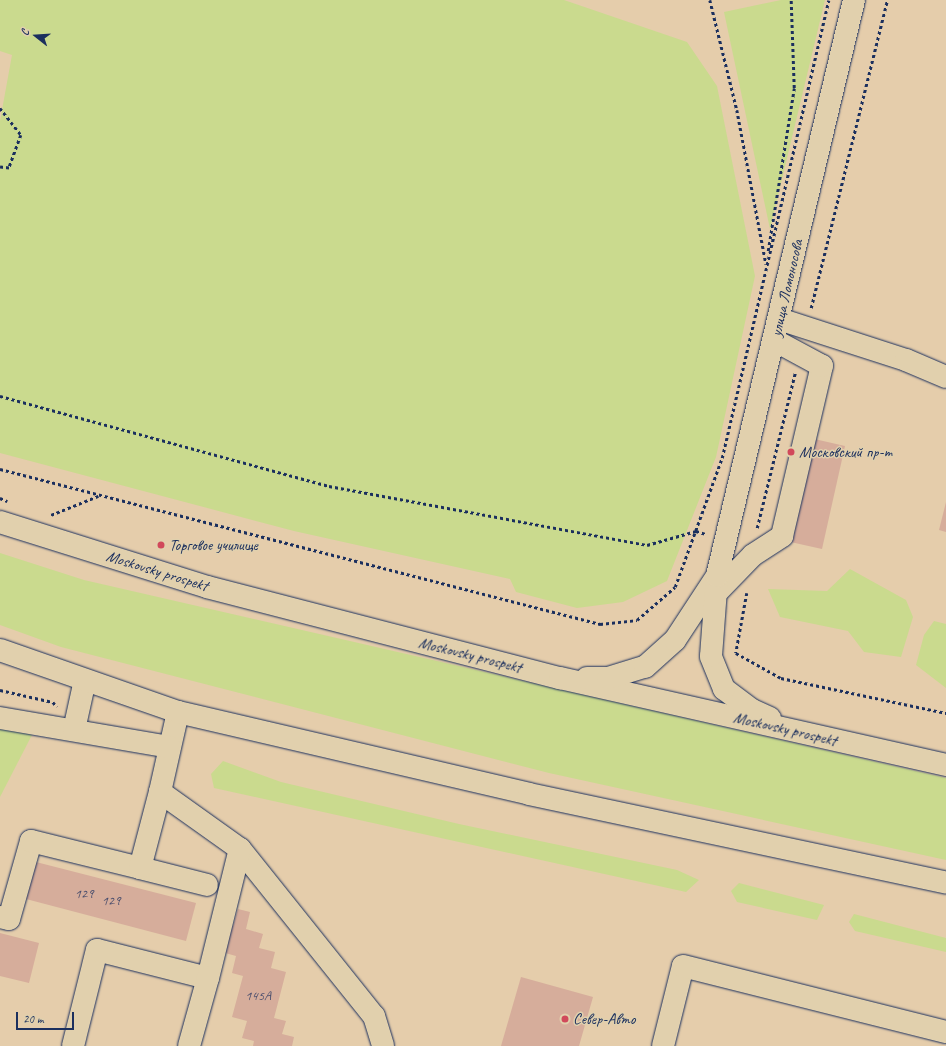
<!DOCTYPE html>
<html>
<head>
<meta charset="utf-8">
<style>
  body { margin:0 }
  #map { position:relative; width:946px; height:1046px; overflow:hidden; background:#e5cdab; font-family:Caveat,sans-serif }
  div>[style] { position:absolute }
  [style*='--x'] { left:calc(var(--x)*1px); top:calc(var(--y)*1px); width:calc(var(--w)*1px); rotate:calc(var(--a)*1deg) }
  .green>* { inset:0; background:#cada8e }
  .building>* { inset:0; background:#d6ad9b }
  .path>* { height:2.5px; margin-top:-1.25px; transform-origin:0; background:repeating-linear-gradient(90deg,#1b2f5e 0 3px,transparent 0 6px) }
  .roads { filter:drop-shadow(0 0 1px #1b2f5e) drop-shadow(0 0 1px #1b2f5e) }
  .minor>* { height:22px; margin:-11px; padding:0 11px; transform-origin:11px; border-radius:11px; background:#e1d0ad }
  .major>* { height:22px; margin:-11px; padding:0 11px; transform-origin:11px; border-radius:11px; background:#e1d0ad }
  .dots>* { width:11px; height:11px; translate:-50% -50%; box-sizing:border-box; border:2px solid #e1d0ad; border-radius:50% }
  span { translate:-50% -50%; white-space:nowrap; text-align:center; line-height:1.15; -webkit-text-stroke:3px #e1d0ad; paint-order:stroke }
  .number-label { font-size:14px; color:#4a4e6d }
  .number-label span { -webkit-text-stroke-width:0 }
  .street-label { font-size:16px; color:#1b2f5e }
  .poi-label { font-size:16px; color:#1b2f5e }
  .left { translate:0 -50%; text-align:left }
  .north { position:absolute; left:16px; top:16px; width:40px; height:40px; -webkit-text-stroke:3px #e1d0ad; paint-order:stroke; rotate:287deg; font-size:11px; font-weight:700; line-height:16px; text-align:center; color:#1b2f5e }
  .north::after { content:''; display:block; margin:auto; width:14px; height:18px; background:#1b2f5e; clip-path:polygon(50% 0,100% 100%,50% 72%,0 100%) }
  .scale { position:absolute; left:16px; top:1012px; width:58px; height:18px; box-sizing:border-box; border:2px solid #1b2f5e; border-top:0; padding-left:5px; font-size:12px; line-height:14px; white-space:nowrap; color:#1b2f5e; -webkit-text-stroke:3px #e1d0ad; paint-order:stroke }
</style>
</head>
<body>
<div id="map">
  <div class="green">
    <div style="clip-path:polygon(0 0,564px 0,687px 42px,717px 86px,755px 276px,716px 457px,667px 581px,623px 602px,577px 608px,516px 592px,510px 579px,294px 531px,0 453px,0 121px,12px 55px,0 51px)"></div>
    <div style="clip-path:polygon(781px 0,825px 0,770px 229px,724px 12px)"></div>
    <div style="clip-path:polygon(0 553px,84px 580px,946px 778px,946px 860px,549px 773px,61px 647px,0 625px)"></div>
    <div style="clip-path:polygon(850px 569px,906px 600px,913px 617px,901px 657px,864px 652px,848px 631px,780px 617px,768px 589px,827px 591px)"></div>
    <div style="clip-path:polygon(934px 621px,946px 624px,946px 688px,916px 665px,924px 635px)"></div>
    <div style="clip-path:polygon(2px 727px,34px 731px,0 797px,0 730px)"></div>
    <div style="clip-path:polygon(223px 761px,281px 782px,459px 824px,677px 870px,699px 880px,686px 892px,214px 788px,211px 774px)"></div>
    <div style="clip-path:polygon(739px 883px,824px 905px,817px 920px,737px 902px,731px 891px)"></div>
    <div style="clip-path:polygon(854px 914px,946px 938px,946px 952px,855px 931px,849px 922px)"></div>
  </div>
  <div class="building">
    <div style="clip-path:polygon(810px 438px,845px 446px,822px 549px,786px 541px)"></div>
    <div style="clip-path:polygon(946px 502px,946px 532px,939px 530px)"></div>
    <div style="clip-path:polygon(36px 862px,196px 903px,186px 941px,26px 899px)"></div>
    <div style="clip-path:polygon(238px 909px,250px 912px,246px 929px,263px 934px,259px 948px,275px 952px,271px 968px,286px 972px,274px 1018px,286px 1021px,282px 1034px,294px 1037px,292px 1046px,253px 1046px,254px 1041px,242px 1038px,247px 1021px,232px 1017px,243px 976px,232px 973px,236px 956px,218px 951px,226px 924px,233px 926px)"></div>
    <div style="clip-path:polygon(0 933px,39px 943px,29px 983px,0 976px)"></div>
    <div style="clip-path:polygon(521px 977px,593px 997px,579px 1046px,501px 1046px)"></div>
  </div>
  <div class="path">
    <div style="--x:710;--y:0;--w:113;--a:76.2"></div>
    <div style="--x:737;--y:110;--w:157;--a:79.3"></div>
    <div style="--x:0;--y:108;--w:34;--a:52"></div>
    <div style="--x:21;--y:135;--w:35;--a:110"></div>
    <div style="--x:9;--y:168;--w:9;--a:-174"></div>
    <div style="--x:768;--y:251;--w:165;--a:-80.9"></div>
    <div style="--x:794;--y:88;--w:88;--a:-92"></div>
    <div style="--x:811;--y:308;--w:317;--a:-76.1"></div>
    <div style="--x:0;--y:396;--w:341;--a:15.3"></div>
    <div style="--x:329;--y:486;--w:323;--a:10.5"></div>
    <div style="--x:647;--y:545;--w:51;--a:-15.9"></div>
    <div style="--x:696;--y:531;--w:10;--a:17"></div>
    <div style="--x:0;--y:469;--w:620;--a:14.48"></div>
    <div style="--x:600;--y:624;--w:37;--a:-6"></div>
    <div style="--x:637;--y:620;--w:50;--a:-41"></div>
    <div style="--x:675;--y:587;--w:137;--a:-70"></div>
    <div style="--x:722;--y:458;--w:470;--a:-76.9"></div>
    <div style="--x:0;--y:498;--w:8;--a:23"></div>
    <div style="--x:51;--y:515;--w:51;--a:-22"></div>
    <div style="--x:757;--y:528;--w:160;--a:-76.2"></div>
    <div style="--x:747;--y:593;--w:61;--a:100.4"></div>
    <div style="--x:736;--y:653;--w:51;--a:29.1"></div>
    <div style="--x:781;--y:678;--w:169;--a:12"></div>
    <div style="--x:0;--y:690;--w:54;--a:12.8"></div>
    <div style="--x:53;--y:702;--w:6;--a:51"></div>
  </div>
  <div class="roads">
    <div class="minor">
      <div style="--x:779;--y:319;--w:133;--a:17.9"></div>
      <div style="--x:906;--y:360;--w:43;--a:23"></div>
      <div style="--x:718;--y:591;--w:50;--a:-45.8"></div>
      <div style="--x:753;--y:555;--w:35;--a:-33"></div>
      <div style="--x:782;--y:536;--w:175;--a:-76.8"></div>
      <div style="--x:822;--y:366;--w:55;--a:-151.6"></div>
      <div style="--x:178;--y:712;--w:82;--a:102.7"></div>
      <div style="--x:160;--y:792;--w:98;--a:35.5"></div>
      <div style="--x:240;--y:849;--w:214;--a:51.3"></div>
      <div style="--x:374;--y:1016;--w:31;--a:73"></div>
      <div style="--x:0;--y:718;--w:172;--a:9.7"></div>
      <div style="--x:74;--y:730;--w:51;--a:-77.6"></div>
      <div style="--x:140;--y:868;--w:69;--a:14.2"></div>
      <div style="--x:0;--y:917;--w:9;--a:13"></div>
      <div style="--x:9;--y:919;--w:81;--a:-74.2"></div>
      <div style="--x:31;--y:841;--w:112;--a:13.9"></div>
      <div style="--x:140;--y:868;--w:79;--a:-75.3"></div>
      <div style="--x:73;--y:1046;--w:99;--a:-76"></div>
      <div style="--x:97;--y:950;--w:114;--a:14.2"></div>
      <div style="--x:208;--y:978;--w:133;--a:-76.1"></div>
      <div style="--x:189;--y:1046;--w:71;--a:-74.4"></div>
      <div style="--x:663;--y:1046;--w:82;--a:-76"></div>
      <div style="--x:683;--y:966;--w:271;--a:14.1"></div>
    </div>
    <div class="major">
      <div style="--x:0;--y:522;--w:217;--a:17.4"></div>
      <div style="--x:207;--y:587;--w:365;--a:14.5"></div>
      <div style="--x:560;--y:678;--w:396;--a:12.7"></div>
      <div style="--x:0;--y:650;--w:188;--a:19.2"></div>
      <div style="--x:178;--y:712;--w:360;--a:13.1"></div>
      <div style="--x:529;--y:794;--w:426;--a:12"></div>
      <div style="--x:587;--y:678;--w:21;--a:0"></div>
      <div style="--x:608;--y:678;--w:39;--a:-17"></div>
      <div style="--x:645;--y:667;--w:40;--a:-42"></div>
      <div style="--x:675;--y:640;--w:77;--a:-56.7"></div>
      <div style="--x:770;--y:718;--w:20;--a:-156"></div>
      <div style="--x:752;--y:710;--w:35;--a:-143"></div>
      <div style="--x:724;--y:689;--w:35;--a:-112"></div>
      <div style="--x:711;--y:656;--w:80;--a:-85.7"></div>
      <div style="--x:717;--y:576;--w:592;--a:-76.62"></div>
    </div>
  </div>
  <div class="dots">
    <div style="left:791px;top:452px;background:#d1495b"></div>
    <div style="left:161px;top:545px;background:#d1495b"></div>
    <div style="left:565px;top:1019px;background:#d1495b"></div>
  </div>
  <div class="number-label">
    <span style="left:84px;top:894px">129</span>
    <span style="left:111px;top:901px">129</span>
    <span style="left:258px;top:996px">145А</span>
  </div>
  <div class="street-label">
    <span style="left:787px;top:288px;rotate:-77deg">улица Ломоносова</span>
    <span style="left:157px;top:571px;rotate:17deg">Moskovsky prospekt</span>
    <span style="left:470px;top:655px;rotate:14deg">Moskovsky prospekt</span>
    <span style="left:785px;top:729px;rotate:13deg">Moskovsky prospekt</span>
  </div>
  <div class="poi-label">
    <span class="left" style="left:799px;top:452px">Московский пр-т</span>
    <span class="left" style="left:169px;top:545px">Торговое училище</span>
    <span class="left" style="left:573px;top:1019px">Север-Авто</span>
  </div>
  <div class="north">С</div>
  <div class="scale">20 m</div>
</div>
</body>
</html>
